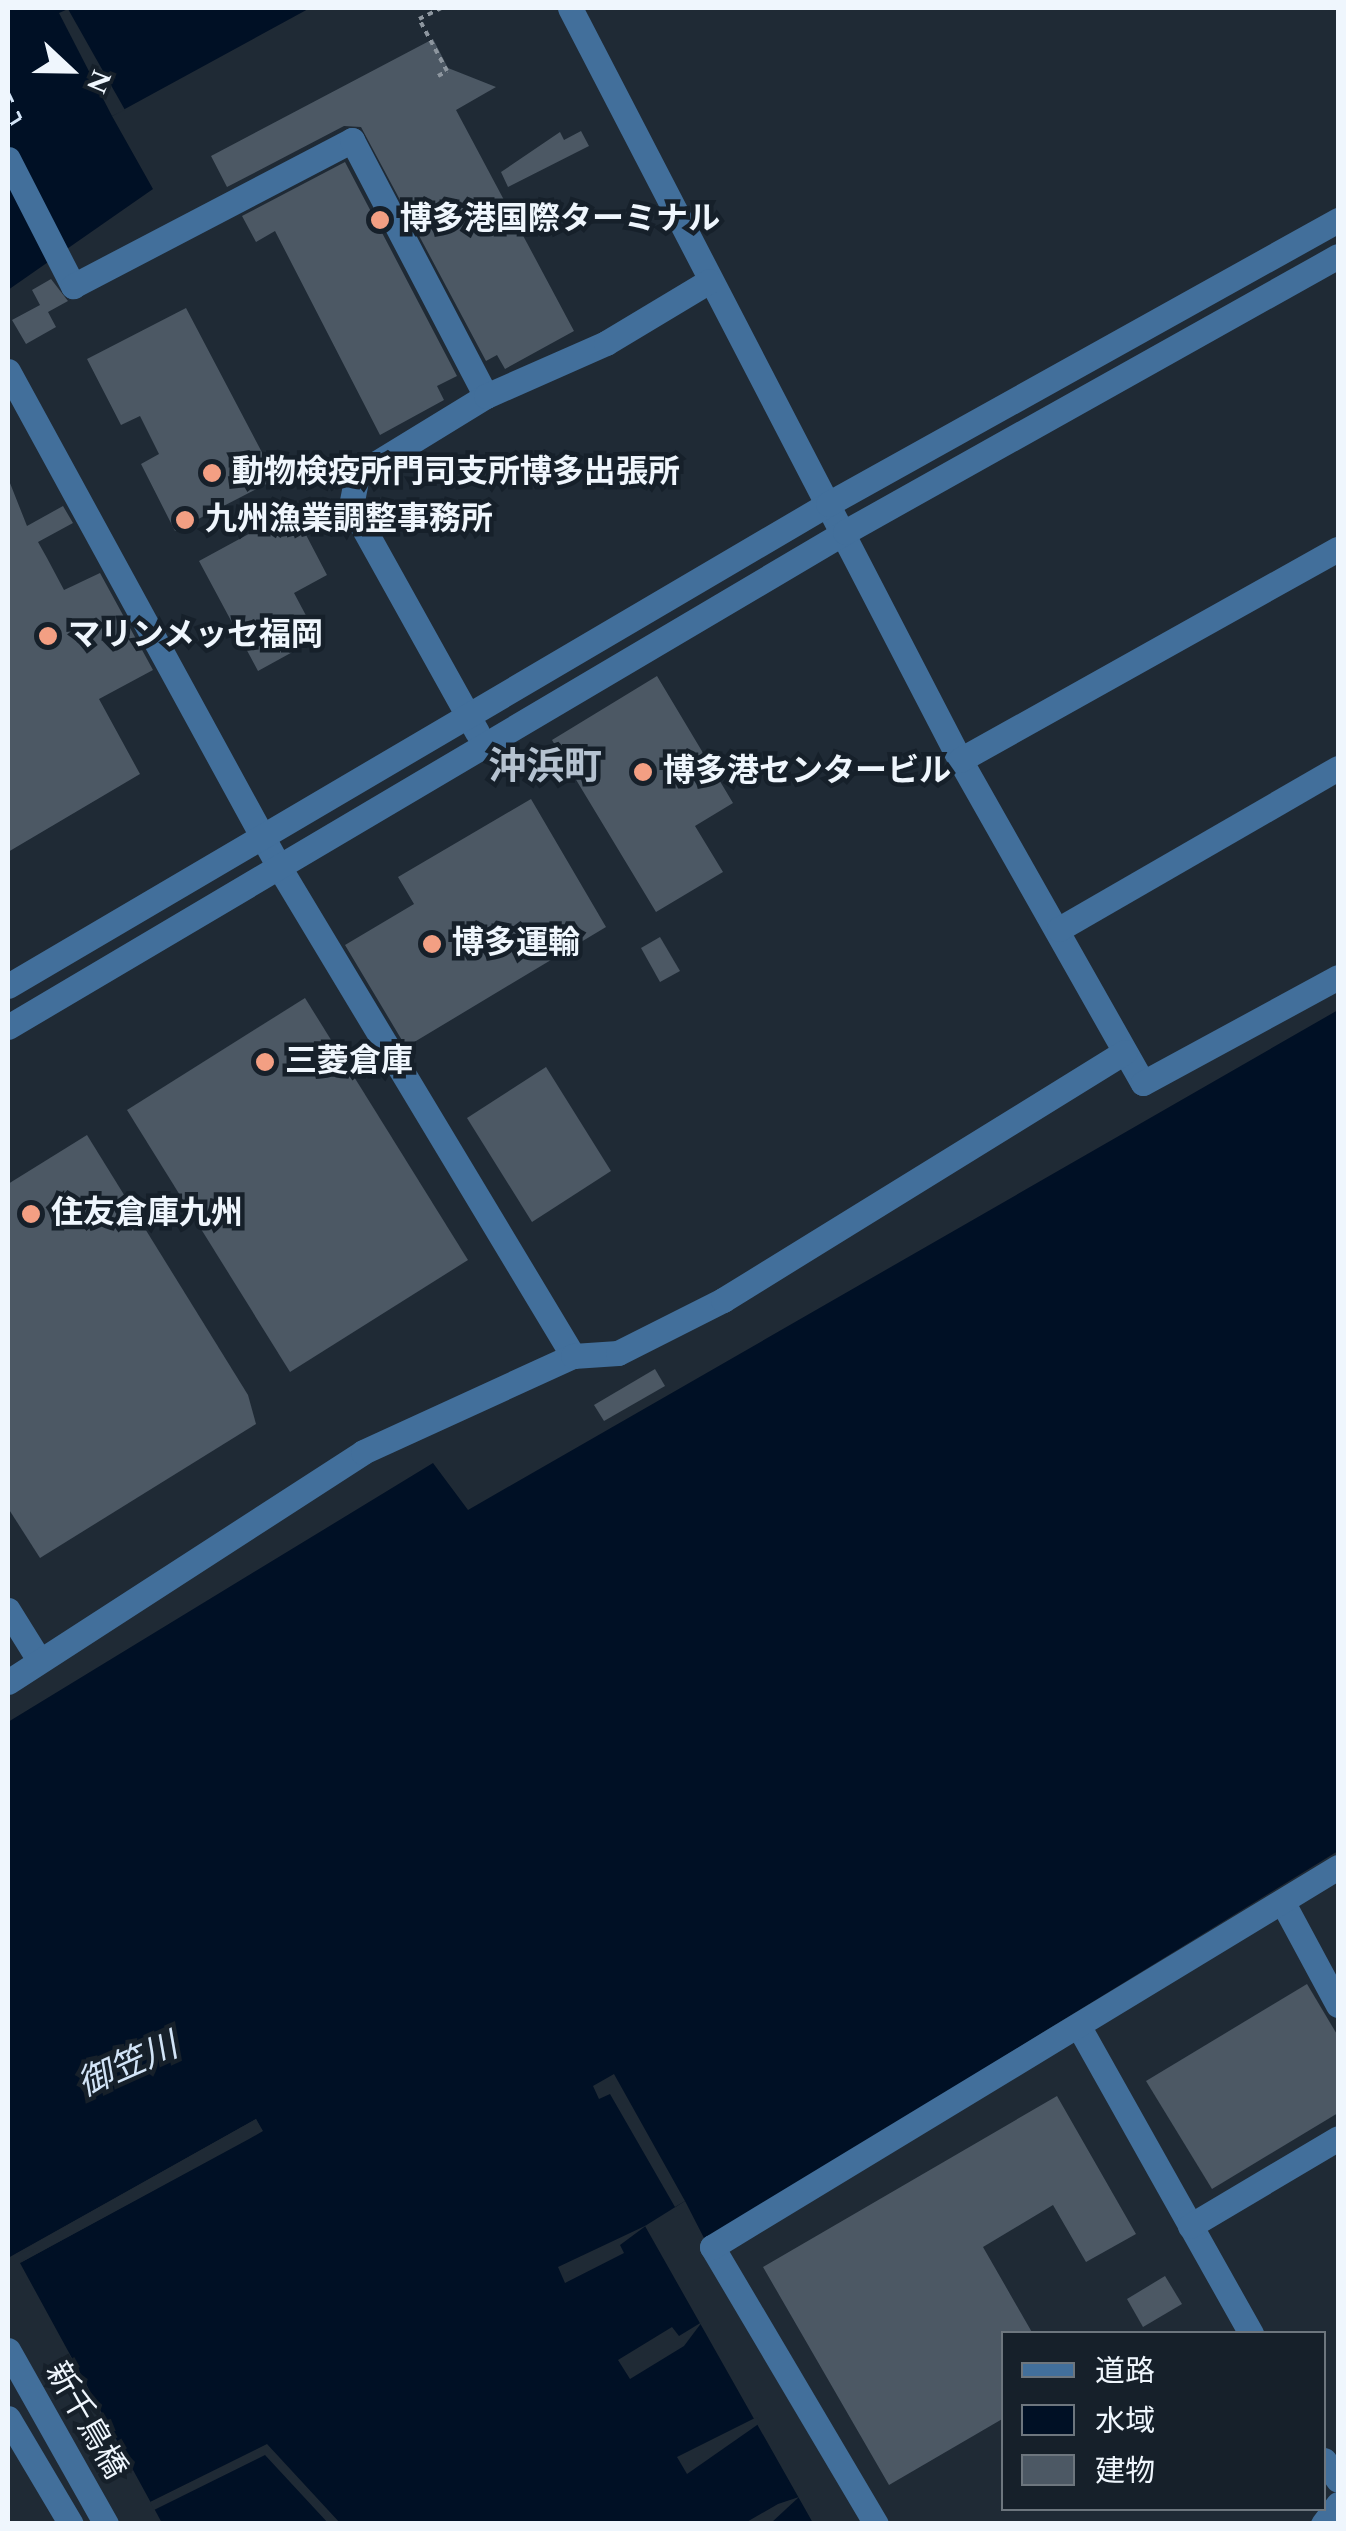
<!DOCTYPE html>
<html>
<head>
<meta charset="utf-8">
<style>
  body { margin:0 }
  #map { position:relative; width:1346px; height:2531px; overflow:hidden; background:#1f2a35; font-family:Spectral,"Noto Sans JP",serif }
  div>[style] { position:absolute }
  [style*='--x'] { left:calc(var(--x)*1px); top:calc(var(--y)*1px); width:calc(var(--w)*1px); rotate:calc(var(--a)*1deg) }
  .water>* { inset:0; background:#001025 }
  .pier>* { inset:0; background:#1f2a35 }
  .ferry>* { height:2.5px; margin-top:-1.25px; transform-origin:0; background:repeating-linear-gradient(90deg,#d2e4f7 0 12px,transparent 0 22px) }
  .building>* { inset:0; background:#4c5864 }
  .path>* { height:4px; margin-top:-2px; transform-origin:0; background:repeating-linear-gradient(90deg,#8d969f 0 5px,transparent 0 10px) }
  .minor>* { height:25px; margin:-12.5px; padding:0 12.5px; transform-origin:12.5px; border-radius:12.5px; background:#426f9b }
  .dots>* { width:28px; height:28px; translate:-50% -50%; box-sizing:border-box; border:5px solid #16202a; border-radius:50% }
  span { translate:-50% -50%; white-space:nowrap; text-align:center; line-height:1.15; -webkit-text-stroke:9px #16202a; paint-order:stroke }
  .poi-label { font-size:32px; color:#eff6fd; font-weight:700 }
  .left { translate:0 -50%; text-align:left }
  .street-label { font-size:32px; color:#eff6fd }
  .water-label { font-size:35px; color:#d2e4f7; font-style:italic }
  .quarter-label { font-size:38px; color:#b5c2d0; font-weight:700 }
  .frame { position:absolute; inset:0; border:10px solid #eff6fd; pointer-events:none }
  .legend { position:absolute; left:1001px; top:2331px; width:325px; height:180px; box-sizing:border-box; background:#16202a; border:2px solid #6d767e; margin:0; padding:12px 18px; list-style:none; font-size:30px; color:#eff6fd }
  .legend li { display:flex; align-items:center; gap:20px; height:50px }
  .legend b { width:50px; border:2px solid #6d767e }
  .north { position:absolute; left:20px; top:20px; width:100px; height:100px; -webkit-text-stroke:8px #16202a; paint-order:stroke; rotate:112deg; font-size:28px; font-weight:700; line-height:40px; text-align:center; color:#eff6fd }
  .north::after { content:''; display:block; margin:auto; width:35px; height:45px; background:#eff6fd; clip-path:polygon(50% 0,100% 100%,50% 72%,0 100%) }
</style>
</head>
<body>
<div id="map">
  <div class="water">
    <div style="clip-path:polygon(8px 8px,310px 8px,112px 116px,153px 189px,8px 290px)"></div>
    <div style="clip-path:polygon(1338px 1010px,1338px 1851px,705px 2240px,685px 2201px,645px 2226px,813px 2523px,162px 2523px,20px 2263px,262px 2131px,256px 2119px,8px 2258px,8px 1722px,433px 1463px,468px 1510px)"></div>
  </div>
  <div class="pier">
    <div style="clip-path:polygon(68px 9px,125px 110px,112px 116px,59px 13px)"></div>
    <div style="clip-path:polygon(614px 2074px,685px 2201px,675px 2207px,610px 2094px,599px 2099px,593px 2086px)"></div>
    <div style="clip-path:polygon(256px 2119px,263px 2131px,249px 2139px,20px 2263px,37px 2248px,14px 2255px)"></div>
    <div style="clip-path:polygon(647px 2225px,620px 2245px,624px 2253px,565px 2283px,558px 2267px)"></div>
    <div style="clip-path:polygon(702px 2322px,684px 2346px,630px 2379px,618px 2360px,672px 2327px,679px 2336px)"></div>
    <div style="clip-path:polygon(757px 2417px,760px 2423px,687px 2474px,677px 2457px)"></div>
    <div style="clip-path:polygon(267px 2444px,340px 2523px,328px 2523px,265px 2455px,154px 2510px,150px 2502px)"></div>
    <div style="clip-path:polygon(799px 2497px,771px 2523px,745px 2523px,778px 2504px)"></div>
  </div>
  <div class="ferry">
    <div style="--x:8;--y:91;--w:30;--a:64"></div>
    <div style="--x:21;--y:118;--w:15;--a:148"></div>
  </div>
  <div class="building">
    <div style="clip-path:polygon(433px 39px,448px 68px,496px 87px,456px 110px,574px 331px,505px 369px,497px 355px,486px 361px,361px 127px,344px 126px,227px 187px,211px 156px)"></div>
    <div style="clip-path:polygon(581px 131px,589px 146px,508px 187px,501px 172px,560px 132px,564px 140px)"></div>
    <div style="clip-path:polygon(345px 162px,457px 376px,437px 386px,444px 400px,380px 435px,275px 231px,256px 242px,242px 216px)"></div>
    <div style="clip-path:polygon(51px 279px,68px 301px,48px 312px,56px 327px,26px 344px,12px 320px,40px 305px,32px 290px)"></div>
    <div style="clip-path:polygon(186px 308px,276px 479px,175px 531px,141px 464px,159px 454px,140px 416px,121px 425px,87px 359px)"></div>
    <div style="clip-path:polygon(8px 478px,27px 526px,63px 506px,73px 523px,38px 542px,47px 558px,64px 590px,100px 573px,153px 670px,99px 699px,140px 774px,8px 852px)"></div>
    <div style="clip-path:polygon(293px 510px,327px 575px,294px 593px,318px 638px,258px 671px,199px 561px)"></div>
    <div style="clip-path:polygon(657px 676px,733px 803px,695px 826px,723px 872px,656px 912px,552px 740px)"></div>
    <div style="clip-path:polygon(531px 799px,606px 927px,406px 1047px,345px 945px,414px 904px,398px 877px)"></div>
    <div style="clip-path:polygon(660px 937px,680px 971px,660px 982px,641px 948px)"></div>
    <div style="clip-path:polygon(305px 998px,468px 1260px,290px 1372px,127px 1110px)"></div>
    <div style="clip-path:polygon(546px 1067px,611px 1171px,532px 1222px,467px 1118px)"></div>
    <div style="clip-path:polygon(87px 1135px,248px 1395px,256px 1424px,40px 1558px,8px 1508px,8px 1184px)"></div>
    <div style="clip-path:polygon(655px 1369px,665px 1386px,604px 1421px,594px 1405px)"></div>
    <div style="clip-path:polygon(1307px 1984px,1338px 2036px,1338px 2113px,1212px 2189px,1146px 2081px)"></div>
    <div style="clip-path:polygon(1057px 2096px,1136px 2234px,1086px 2262px,1053px 2205px,983px 2247px,1033px 2334px,1004px 2334px,1004px 2418px,889px 2485px,763px 2267px)"></div>
    <div style="clip-path:polygon(1165px 2276px,1182px 2304px,1143px 2327px,1127px 2299px)"></div>
  </div>
  <div class="path">
    <div style="--x:438;--y:76;--w:10;--a:-29"></div>
    <div style="--x:447;--y:71;--w:59;--a:-118.3"></div>
    <div style="--x:419;--y:19;--w:25;--a:-26"></div>
  </div>
  <div class="minor">
    <div style="--x:570;--y:8;--w:847;--a:62.59"></div>
    <div style="--x:960;--y:760;--w:371;--a:60.5"></div>
    <div style="--x:1143;--y:1083;--w:222;--a:-28.5"></div>
    <div style="--x:8;--y:159;--w:143;--a:62.9"></div>
    <div style="--x:73;--y:286;--w:315;--a:-27.6"></div>
    <div style="--x:352;--y:140;--w:289;--a:62.4"></div>
    <div style="--x:8;--y:371;--w:565;--a:61.35"></div>
    <div style="--x:279;--y:867;--w:571;--a:58.98"></div>
    <div style="--x:477;--y:732;--w:259;--a:-119.1"></div>
    <div style="--x:351;--y:506;--w:32;--a:-79"></div>
    <div style="--x:357;--y:475;--w:151;--a:-31.5"></div>
    <div style="--x:486;--y:396;--w:131;--a:-23.8"></div>
    <div style="--x:606;--y:343;--w:120;--a:-31"></div>
    <div style="--x:960;--y:760;--w:433;--a:-29.2"></div>
    <div style="--x:1059;--y:929;--w:322;--a:-30"></div>
    <div style="--x:8;--y:986;--w:951;--a:-30.45"></div>
    <div style="--x:828;--y:504;--w:584;--a:-29.11"></div>
    <div style="--x:8;--y:1027;--w:972;--a:-30.6"></div>
    <div style="--x:845;--y:532;--w:565;--a:-29.24"></div>
    <div style="--x:8;--y:1610;--w:59;--a:58.2"></div>
    <div style="--x:8;--y:1682;--w:423;--a:-32.9"></div>
    <div style="--x:363;--y:1452;--w:231;--a:-24.6"></div>
    <div style="--x:573;--y:1356;--w:45;--a:-3.8"></div>
    <div style="--x:618;--y:1353;--w:118;--a:-26.8"></div>
    <div style="--x:723;--y:1300;--w:472;--a:-31.7"></div>
    <div style="--x:1283;--y:1903;--w:116;--a:61.7"></div>
    <div style="--x:1079;--y:2027;--w:352;--a:60.7"></div>
    <div style="--x:1190;--y:2226;--w:172;--a:-30.7"></div>
    <div style="--x:8;--y:2350;--w:200;--a:60.6"></div>
    <div style="--x:8;--y:2418;--w:123;--a:59.3"></div>
    <div style="--x:1324;--y:2460;--w:24;--a:55"></div>
    <div style="--x:876;--y:2524;--w:322;--a:-120.6"></div>
    <div style="--x:712;--y:2247;--w:732;--a:-31.26"></div>
    <div style="--x:1323;--y:2524;--w:25;--a:-53"></div>
  </div>
  <div class="dots">
    <div style="left:380px;top:220px;background:#f39f83"></div>
    <div style="left:212px;top:473px;background:#f39f83"></div>
    <div style="left:185px;top:520px;background:#f39f83"></div>
    <div style="left:48px;top:636px;background:#f39f83"></div>
    <div style="left:643px;top:772px;background:#f39f83"></div>
    <div style="left:432px;top:944px;background:#f39f83"></div>
    <div style="left:265px;top:1062px;background:#f39f83"></div>
    <div style="left:31px;top:1214px;background:#f39f83"></div>
  </div>
  <div class="poi-label">
    <span class="left" style="left:400px;top:220px">博多港国際ターミナル</span>
    <span class="left" style="left:232px;top:473px">動物検疫所門司支所博多出張所</span>
    <span class="left" style="left:205px;top:520px">九州漁業調整事務所</span>
    <span class="left" style="left:68px;top:636px">マリンメッセ福岡</span>
    <span class="left" style="left:663px;top:772px">博多港センタービル</span>
    <span class="left" style="left:452px;top:944px">博多運輸</span>
    <span class="left" style="left:285px;top:1062px">三菱倉庫</span>
    <span class="left" style="left:51px;top:1214px">住友倉庫九州</span>
  </div>
  <div class="street-label">
    <span style="left:85px;top:2421px;rotate:60deg">新千鳥橋</span>
  </div>
  <div class="water-label">
    <span style="left:128px;top:2066px;rotate:-24deg">御笠川</span>
  </div>
  <div class="quarter-label">
    <span style="left:545px;top:769px">沖浜町</span>
  </div>
  <div class="frame"></div>
  <ul class="legend">
  <li><b style="height:12px;background:#426f9b"></b>道路</li>
  <li><b style="height:28px;background:#001025"></b>水域</li>
  <li><b style="height:28px;background:#4c5864"></b>建物</li>
  </ul>
  <div class="north">N</div>
</div>
</body>
</html>
